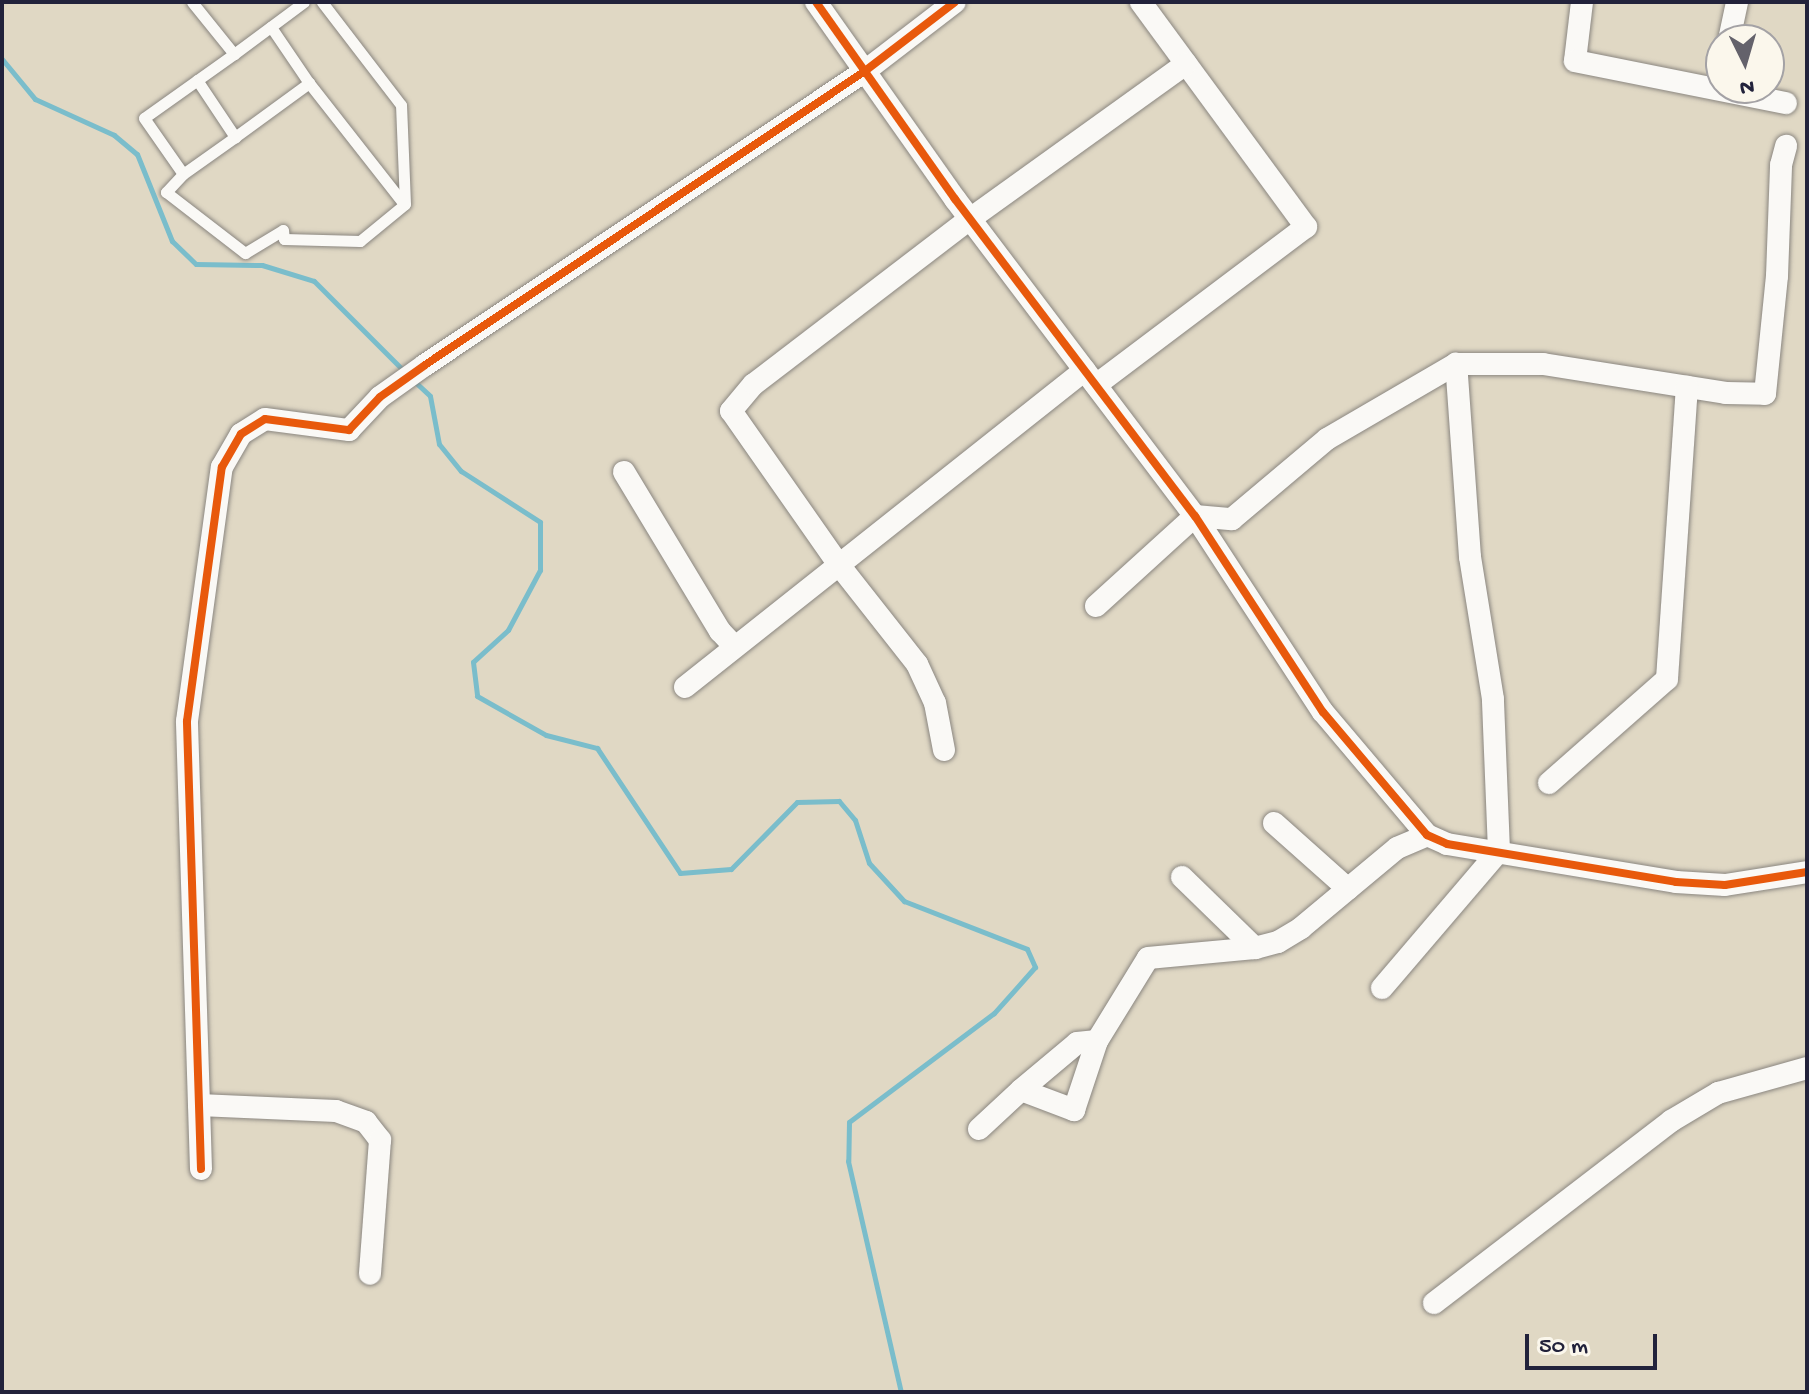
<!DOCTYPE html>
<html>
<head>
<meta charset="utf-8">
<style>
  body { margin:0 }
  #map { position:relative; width:1809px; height:1394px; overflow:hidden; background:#e0d8c4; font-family:"Gochi Hand",sans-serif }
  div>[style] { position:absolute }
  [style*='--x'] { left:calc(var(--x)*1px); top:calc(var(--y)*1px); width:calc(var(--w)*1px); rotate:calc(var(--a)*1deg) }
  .stream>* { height:5px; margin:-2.5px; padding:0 2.5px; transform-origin:2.5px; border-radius:2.5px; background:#7abdcb }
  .roads { filter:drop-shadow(0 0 2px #8a8680) drop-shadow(0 0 2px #8a8680) }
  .lane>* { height:11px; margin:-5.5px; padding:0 5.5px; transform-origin:5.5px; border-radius:5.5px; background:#faf9f6 }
  .street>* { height:22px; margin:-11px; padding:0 11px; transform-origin:11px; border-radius:11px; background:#faf9f6 }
  .cycleway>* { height:8px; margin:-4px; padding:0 4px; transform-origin:4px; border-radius:4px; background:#e8590c }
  span { translate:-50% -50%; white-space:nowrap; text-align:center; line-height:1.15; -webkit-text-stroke:6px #fbf7ec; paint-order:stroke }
  .frame { position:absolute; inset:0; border:4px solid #22223b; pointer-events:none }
  .north { position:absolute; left:1705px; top:24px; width:80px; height:80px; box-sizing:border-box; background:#fbf7ec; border:2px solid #a4a2a5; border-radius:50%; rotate:175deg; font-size:22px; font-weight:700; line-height:32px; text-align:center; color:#22223b }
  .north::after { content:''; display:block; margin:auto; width:28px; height:36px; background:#64626b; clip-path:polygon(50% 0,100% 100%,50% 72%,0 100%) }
  .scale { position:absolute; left:1525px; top:1334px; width:132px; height:36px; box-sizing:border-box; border:4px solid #22223b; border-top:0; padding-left:10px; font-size:24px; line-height:28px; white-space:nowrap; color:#22223b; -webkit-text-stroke:6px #fbf7ec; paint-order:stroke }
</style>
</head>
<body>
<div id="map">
  <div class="stream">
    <div style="--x:2;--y:59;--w:52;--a:50.5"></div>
    <div style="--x:35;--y:99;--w:87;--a:24.5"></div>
    <div style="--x:114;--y:135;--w:30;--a:40"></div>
    <div style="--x:137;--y:154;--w:94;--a:68.1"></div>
    <div style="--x:172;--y:241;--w:33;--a:44"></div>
    <div style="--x:196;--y:264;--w:66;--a:0.9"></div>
    <div style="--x:262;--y:265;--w:54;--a:17.1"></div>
    <div style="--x:314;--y:281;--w:130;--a:45"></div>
    <div style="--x:413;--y:380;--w:23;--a:43"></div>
    <div style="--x:430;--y:396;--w:49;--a:79.4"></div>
    <div style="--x:439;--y:444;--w:35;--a:51"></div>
    <div style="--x:461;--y:471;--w:94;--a:32.8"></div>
    <div style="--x:540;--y:522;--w:48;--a:90"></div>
    <div style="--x:540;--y:570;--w:68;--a:118.1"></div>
    <div style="--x:508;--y:630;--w:47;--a:137.6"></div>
    <div style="--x:473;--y:662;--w:34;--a:83"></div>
    <div style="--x:477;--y:696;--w:79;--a:29.5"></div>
    <div style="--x:546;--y:735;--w:53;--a:14.3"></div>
    <div style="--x:597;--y:748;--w:150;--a:56.4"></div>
    <div style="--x:680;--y:873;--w:51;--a:-4.5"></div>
    <div style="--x:731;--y:869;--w:94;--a:-45.4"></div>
    <div style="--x:797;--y:802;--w:42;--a:-1.4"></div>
    <div style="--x:839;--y:801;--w:25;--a:50"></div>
    <div style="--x:855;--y:820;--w:45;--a:72"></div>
    <div style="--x:869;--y:863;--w:52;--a:47.4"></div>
    <div style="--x:904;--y:901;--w:132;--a:21.3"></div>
    <div style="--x:1027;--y:949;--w:20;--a:66"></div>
    <div style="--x:1035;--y:967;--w:62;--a:131.7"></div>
    <div style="--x:994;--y:1013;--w:181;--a:143.1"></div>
    <div style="--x:849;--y:1122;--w:39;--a:91"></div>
    <div style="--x:848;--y:1161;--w:237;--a:77.1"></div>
  </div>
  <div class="roads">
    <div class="lane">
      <div style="--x:192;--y:2;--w:67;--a:51.1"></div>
      <div style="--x:234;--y:54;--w:110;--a:144.6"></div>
      <div style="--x:144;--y:118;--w:68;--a:55.1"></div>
      <div style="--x:183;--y:174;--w:25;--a:133"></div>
      <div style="--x:166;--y:192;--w:100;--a:37.7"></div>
      <div style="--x:245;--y:253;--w:44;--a:-31.2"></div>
      <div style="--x:283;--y:230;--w:9;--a:84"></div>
      <div style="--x:284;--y:239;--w:76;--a:1.5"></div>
      <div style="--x:360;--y:241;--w:58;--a:-39.4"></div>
      <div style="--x:405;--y:204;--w:99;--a:-92.3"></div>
      <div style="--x:401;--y:105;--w:130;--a:-127.5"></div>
      <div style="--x:234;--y:54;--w:87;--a:-36.6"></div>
      <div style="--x:197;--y:80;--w:69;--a:56.3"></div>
      <div style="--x:235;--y:137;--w:92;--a:-36.1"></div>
      <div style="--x:309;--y:83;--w:68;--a:-124.2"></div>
      <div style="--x:309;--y:83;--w:154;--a:51.9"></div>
      <div style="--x:183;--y:174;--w:64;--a:-35.4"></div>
    </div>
    <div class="street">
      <div style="--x:816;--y:2;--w:241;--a:54.8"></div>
      <div style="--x:955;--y:199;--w:398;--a:52.9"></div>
      <div style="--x:1195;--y:516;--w:234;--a:56.9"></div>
      <div style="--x:1323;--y:712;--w:161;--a:49.8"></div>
      <div style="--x:1427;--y:835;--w:22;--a:24"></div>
      <div style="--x:1447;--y:844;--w:232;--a:9.4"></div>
      <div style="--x:1676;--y:882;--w:49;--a:3.5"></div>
      <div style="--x:1725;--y:885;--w:83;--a:-9"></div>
      <div style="--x:1582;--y:2;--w:59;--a:96.8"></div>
      <div style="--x:1575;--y:61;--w:215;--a:11.3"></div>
      <div style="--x:1729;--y:40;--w:39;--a:-78"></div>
      <div style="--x:1096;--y:385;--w:263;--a:-37"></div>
      <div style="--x:1306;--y:227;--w:279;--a:-126.3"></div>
      <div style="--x:624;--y:472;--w:186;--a:58.9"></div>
      <div style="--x:720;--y:631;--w:21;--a:47"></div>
      <div style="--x:1096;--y:606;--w:134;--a:-42.3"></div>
      <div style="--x:1195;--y:516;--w:37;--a:5"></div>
      <div style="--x:1232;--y:519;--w:124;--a:-40.1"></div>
      <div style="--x:1327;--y:439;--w:149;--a:-30.2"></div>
      <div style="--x:1456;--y:364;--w:87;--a:0"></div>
      <div style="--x:1543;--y:364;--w:185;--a:9"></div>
      <div style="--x:1726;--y:393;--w:39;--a:1"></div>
      <div style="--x:1765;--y:394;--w:119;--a:-84.2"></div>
      <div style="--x:1777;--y:276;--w:111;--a:-87.9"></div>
      <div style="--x:1781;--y:165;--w:20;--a:-75"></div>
      <div style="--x:685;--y:687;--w:510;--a:-38.4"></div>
      <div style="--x:944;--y:750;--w:48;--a:-100.8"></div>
      <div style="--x:935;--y:703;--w:43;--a:-114.8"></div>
      <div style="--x:917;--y:664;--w:126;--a:-128.2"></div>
      <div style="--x:839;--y:565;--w:188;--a:-125"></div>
      <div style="--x:731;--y:411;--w:35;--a:-50"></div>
      <div style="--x:754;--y:384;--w:272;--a:-37.4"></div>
      <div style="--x:970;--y:219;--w:266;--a:-35.7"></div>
      <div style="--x:1549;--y:783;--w:157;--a:-41.4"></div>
      <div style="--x:1667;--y:679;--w:293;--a:-86.1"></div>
      <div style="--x:1274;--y:823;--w:99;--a:41.7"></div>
      <div style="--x:1182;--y:877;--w:102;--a:44.2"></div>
      <div style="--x:1382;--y:988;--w:180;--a:-49.5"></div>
      <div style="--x:1499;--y:851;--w:152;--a:-92.3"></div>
      <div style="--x:1493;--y:699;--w:144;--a:-99.2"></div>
      <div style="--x:1470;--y:557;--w:194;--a:-94.1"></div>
      <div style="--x:1021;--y:1090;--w:73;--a:-40"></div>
      <div style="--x:1077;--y:1043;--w:20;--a:-6"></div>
      <div style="--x:199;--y:1105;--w:137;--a:2.5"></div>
      <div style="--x:336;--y:1111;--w:32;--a:20"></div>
      <div style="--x:366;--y:1122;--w:23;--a:52"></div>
      <div style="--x:380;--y:1140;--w:134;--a:94.3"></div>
      <div style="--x:979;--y:1129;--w:57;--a:-42.9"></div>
      <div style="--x:1021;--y:1090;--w:57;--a:20.7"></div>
      <div style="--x:1074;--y:1110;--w:73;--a:-71.6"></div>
      <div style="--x:1097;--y:1041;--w:97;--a:-58.4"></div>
      <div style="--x:1148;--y:958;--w:107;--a:-5.3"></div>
      <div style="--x:1255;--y:948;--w:24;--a:-15"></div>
      <div style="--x:1278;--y:942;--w:27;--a:-31"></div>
      <div style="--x:1301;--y:928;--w:125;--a:-39.8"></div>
      <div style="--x:1397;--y:848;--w:33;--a:-23"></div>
      <div style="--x:201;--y:1169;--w:448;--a:-91.8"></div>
      <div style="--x:187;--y:721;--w:256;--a:-82.2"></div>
      <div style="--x:222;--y:467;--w:38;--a:-60"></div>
      <div style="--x:241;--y:434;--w:28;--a:-32"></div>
      <div style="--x:265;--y:419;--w:85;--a:7.5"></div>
      <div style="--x:349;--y:430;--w:45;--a:-46.8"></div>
      <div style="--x:380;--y:397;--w:55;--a:-35.4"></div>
      <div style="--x:425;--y:365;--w:529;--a:-33.75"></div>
      <div style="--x:865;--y:71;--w:113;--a:-37.5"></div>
      <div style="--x:1434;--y:1303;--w:299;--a:-37.5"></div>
      <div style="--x:1671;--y:1121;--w:55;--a:-30.8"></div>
      <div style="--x:1718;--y:1093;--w:92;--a:-15.7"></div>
    </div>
  </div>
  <div class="cycleway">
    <div style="--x:816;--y:2;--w:241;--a:54.8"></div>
    <div style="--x:955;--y:199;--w:398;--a:52.9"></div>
    <div style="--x:1195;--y:516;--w:234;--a:56.9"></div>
    <div style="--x:1323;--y:712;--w:161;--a:49.8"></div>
    <div style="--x:1427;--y:835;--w:22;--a:24"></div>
    <div style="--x:1447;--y:844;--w:232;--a:9.4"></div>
    <div style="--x:1676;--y:882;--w:49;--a:3.5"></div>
    <div style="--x:1725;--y:885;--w:83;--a:-9"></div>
    <div style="--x:201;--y:1169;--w:448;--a:-91.8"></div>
    <div style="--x:187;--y:721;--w:256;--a:-82.2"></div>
    <div style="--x:222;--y:467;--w:38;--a:-60"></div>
    <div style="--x:241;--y:434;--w:28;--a:-32"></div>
    <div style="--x:265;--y:419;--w:85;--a:7.5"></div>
    <div style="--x:349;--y:430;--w:45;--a:-46.8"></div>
    <div style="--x:380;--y:397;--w:55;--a:-35.4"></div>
    <div style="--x:425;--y:365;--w:529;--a:-33.75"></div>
    <div style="--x:865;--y:71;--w:113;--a:-37.5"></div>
  </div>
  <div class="frame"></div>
  <div class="north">N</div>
  <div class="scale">50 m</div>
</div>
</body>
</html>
